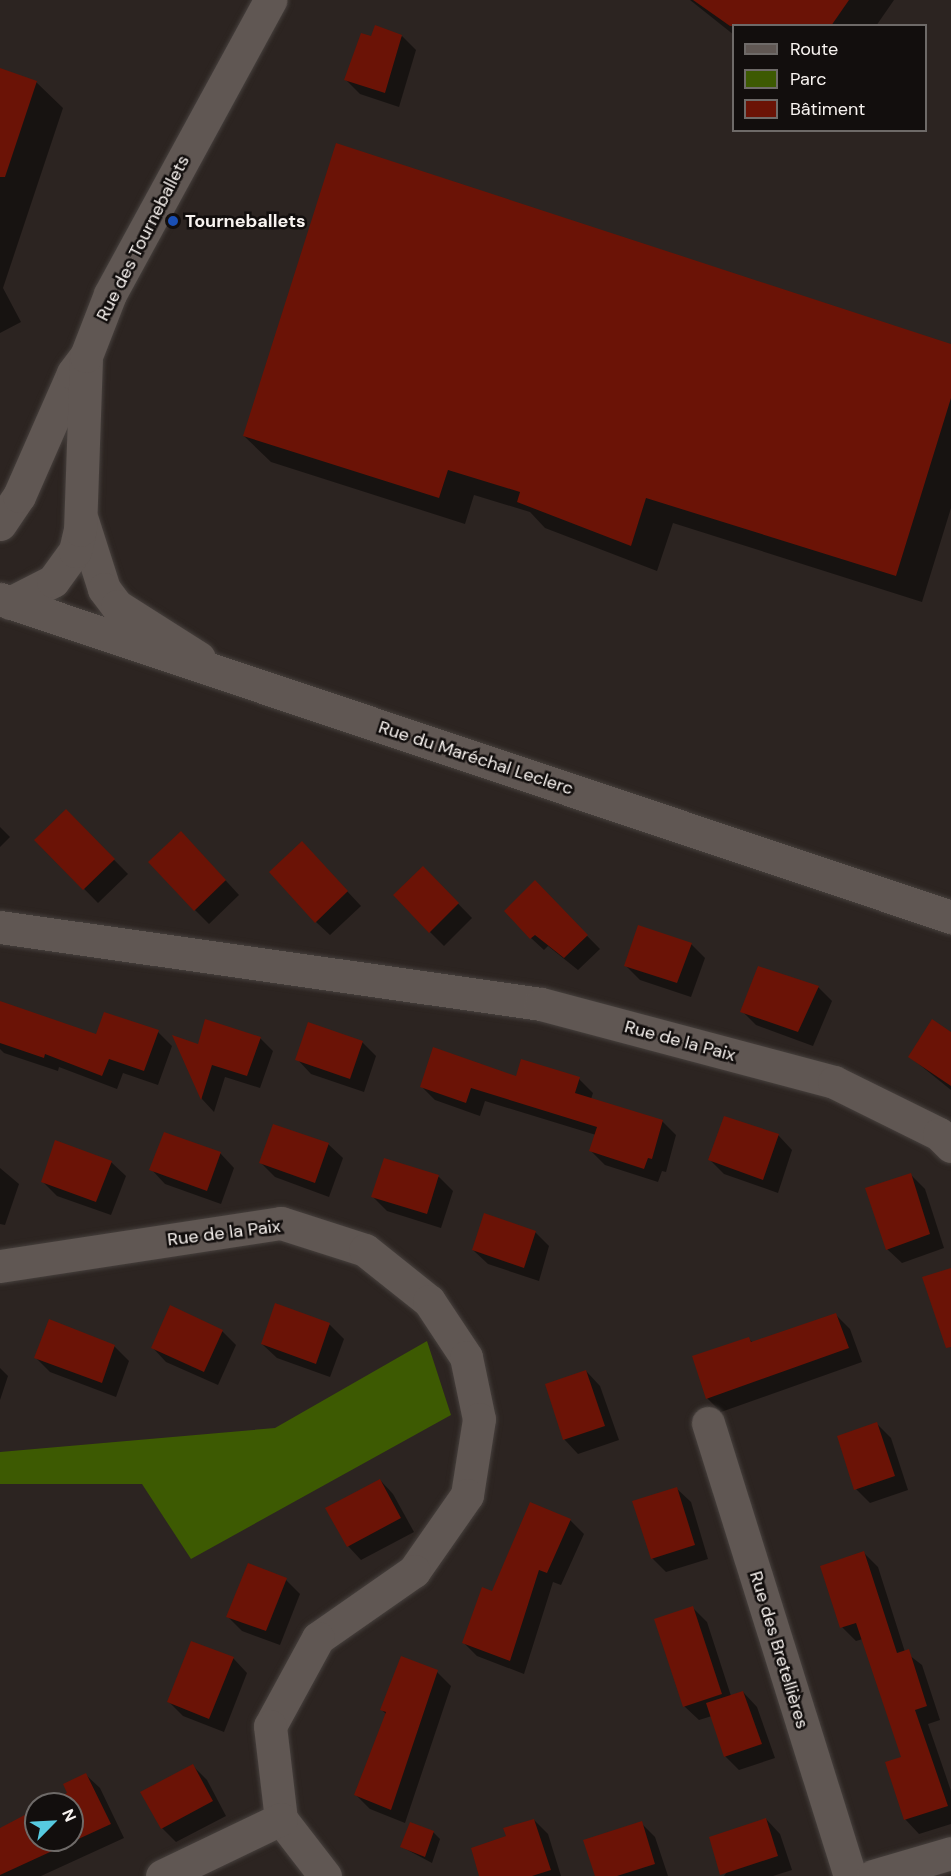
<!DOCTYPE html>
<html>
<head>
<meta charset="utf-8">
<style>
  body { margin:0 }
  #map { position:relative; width:951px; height:1876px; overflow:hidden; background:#2c2421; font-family:"DM Sans",sans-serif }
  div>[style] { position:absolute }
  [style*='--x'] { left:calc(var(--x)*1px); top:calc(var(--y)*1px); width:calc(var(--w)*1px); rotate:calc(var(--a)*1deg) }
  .green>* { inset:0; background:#3d5a02 }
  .shadow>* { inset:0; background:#0007 }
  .building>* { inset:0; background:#6b1306 }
  .roads { filter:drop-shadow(0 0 2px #46403d) drop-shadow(0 0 2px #46403d) }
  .street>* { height:33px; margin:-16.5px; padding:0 16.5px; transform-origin:16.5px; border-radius:16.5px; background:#605753 }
  .secondary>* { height:33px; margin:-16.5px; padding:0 16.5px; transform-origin:16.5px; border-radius:16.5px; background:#605753 }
  .dots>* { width:16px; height:16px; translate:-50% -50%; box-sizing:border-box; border:3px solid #120e0d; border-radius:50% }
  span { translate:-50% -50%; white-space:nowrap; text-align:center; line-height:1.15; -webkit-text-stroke:5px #120e0d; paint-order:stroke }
  .poi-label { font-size:18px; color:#f8f3f0; font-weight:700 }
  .left { translate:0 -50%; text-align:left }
  .street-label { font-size:18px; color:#f8f3f0 }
  .legend { position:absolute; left:732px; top:24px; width:195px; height:108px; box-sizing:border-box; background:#120e0d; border:2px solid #6e6a68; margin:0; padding:8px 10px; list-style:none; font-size:18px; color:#f8f3f0 }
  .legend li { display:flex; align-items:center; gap:12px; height:30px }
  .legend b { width:30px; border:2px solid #6e6a68 }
  .north { position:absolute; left:24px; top:1792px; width:60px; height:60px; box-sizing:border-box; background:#120e0d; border:2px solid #6e6a68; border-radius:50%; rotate:66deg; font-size:16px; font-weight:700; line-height:24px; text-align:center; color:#f8f3f0 }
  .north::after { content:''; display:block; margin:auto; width:21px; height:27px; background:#56cae0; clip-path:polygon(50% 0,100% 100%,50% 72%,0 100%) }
</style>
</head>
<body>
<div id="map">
  <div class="green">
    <div style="clip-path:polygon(427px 1341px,451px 1415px,191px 1559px,142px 1484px,0 1484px,0 1452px,275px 1428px)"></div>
  </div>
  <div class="shadow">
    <div style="clip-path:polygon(690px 0,894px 0,876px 26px,734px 26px,734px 35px)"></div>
    <div style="clip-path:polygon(402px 36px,416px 50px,399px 107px,360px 94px,346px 80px)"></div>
    <div style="clip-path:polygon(0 69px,36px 82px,63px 108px,3px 288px,21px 322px,0 333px)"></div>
    <div style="clip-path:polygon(951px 346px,951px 508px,922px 602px,673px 523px,657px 571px,545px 528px,530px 512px,474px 495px,465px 524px,271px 462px,244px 436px)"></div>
    <div style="clip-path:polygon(66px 811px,128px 874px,98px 903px,36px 840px)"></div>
    <div style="clip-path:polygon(0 827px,10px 837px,0 847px)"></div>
    <div style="clip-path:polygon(195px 847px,239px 895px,209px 924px,195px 910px)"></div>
    <div style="clip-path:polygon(315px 857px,361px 906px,330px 935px,316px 922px)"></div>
    <div style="clip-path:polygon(437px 882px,472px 918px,444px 946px,430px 932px)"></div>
    <div style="clip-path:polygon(535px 883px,600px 949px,578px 970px,548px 946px,544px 950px,531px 938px)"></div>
    <div style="clip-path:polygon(691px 944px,705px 958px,691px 997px,640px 980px,626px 966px)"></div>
    <div style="clip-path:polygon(818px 987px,832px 1001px,813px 1046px,756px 1025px,742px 1011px)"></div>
    <div style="clip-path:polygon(0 1009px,97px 1036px,158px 1032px,172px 1046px,158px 1085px,123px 1073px,117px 1089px,59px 1067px,58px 1071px,4px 1053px,0 1049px)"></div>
    <div style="clip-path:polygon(951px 1034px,951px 1090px,910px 1057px)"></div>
    <div style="clip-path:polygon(175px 1037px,199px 1046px,260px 1038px,273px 1051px,260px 1088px,225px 1077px,214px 1112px,202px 1099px)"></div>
    <div style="clip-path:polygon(362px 1042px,376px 1056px,364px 1092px,311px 1074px,297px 1059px)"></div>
    <div style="clip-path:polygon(579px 1079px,593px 1093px,591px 1099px,662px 1121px,676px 1135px,666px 1172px,662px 1171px,658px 1182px,605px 1165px,591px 1151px,596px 1135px,485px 1101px,480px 1116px,435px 1100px,422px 1087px)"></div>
    <div style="clip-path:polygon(778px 1135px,792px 1150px,778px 1193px,724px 1174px,710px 1160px)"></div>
    <div style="clip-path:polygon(328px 1144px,343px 1158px,329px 1197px,275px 1177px,261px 1163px)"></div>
    <div style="clip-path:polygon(220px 1153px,234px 1168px,221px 1204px,165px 1184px,151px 1169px)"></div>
    <div style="clip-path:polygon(385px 1160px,439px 1177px,453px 1191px,441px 1228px,387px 1211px,373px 1197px)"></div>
    <div style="clip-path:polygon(111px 1162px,126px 1176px,111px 1215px,57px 1196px,43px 1182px)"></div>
    <div style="clip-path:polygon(0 1168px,19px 1184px,5px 1225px,0 1224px)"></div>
    <div style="clip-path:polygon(911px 1175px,925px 1189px,944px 1248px,902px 1263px,887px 1249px)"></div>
    <div style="clip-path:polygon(535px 1232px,549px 1246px,539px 1281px,488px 1264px,473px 1250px)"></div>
    <div style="clip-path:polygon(276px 1305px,330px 1325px,344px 1339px,330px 1377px,277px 1358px,262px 1344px)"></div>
    <div style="clip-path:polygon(836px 1315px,850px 1329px,862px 1362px,721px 1412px,707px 1398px,749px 1339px,753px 1343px)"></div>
    <div style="clip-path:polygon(222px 1331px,236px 1345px,218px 1385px,166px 1362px,153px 1348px)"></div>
    <div style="clip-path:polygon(114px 1346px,129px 1361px,116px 1397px,50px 1372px,36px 1358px)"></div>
    <div style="clip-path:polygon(0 1368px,8px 1376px,0 1400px)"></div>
    <div style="clip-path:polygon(586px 1371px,600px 1386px,619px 1440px,578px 1454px,564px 1439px)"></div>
    <div style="clip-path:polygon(877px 1424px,891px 1438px,908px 1490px,870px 1503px,856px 1489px)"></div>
    <div style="clip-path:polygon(380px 1480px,393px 1494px,414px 1532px,361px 1560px,348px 1546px)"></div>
    <div style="clip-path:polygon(676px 1488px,691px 1502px,708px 1559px,666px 1572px,652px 1558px)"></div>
    <div style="clip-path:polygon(570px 1520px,584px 1534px,561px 1585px,553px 1582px,524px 1674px,477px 1656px,463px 1642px,493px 1593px)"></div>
    <div style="clip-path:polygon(864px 1553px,878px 1567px,905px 1652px,922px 1665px,940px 1720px,928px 1724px,951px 1791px,951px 1824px,919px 1834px,905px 1819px,903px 1758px,863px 1639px,856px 1641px,842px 1627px)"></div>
    <div style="clip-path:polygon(286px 1580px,300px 1594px,280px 1645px,242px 1631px,227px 1616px)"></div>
    <div style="clip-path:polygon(693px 1608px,707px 1622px,731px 1696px,743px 1692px,757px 1707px,775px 1758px,739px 1770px,725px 1756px,712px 1716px,699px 1720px,684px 1706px)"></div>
    <div style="clip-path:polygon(233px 1658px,247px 1673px,224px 1732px,183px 1716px,168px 1701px)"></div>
    <div style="clip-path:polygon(437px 1672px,451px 1686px,405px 1823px,370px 1809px,356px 1795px,387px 1715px,382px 1710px)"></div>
    <div style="clip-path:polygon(193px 1766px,207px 1780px,226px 1816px,176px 1842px,162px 1828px)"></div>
    <div style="clip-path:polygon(86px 1775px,100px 1788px,124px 1838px,41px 1876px,0 1876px,0 1841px,36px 1824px,36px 1840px,72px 1840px,72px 1804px,49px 1804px,69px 1793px)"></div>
    <div style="clip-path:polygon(766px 1819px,780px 1834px,792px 1870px,773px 1876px,724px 1876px)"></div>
    <div style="clip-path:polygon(534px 1820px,548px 1834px,561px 1876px,481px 1876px)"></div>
    <div style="clip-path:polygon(641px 1823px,655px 1837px,668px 1876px,596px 1876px)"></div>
    <div style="clip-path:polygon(433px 1832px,440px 1839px,432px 1863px,402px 1847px)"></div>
  </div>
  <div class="building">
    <div style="clip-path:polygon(693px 0,849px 0,831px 26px,730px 26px)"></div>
    <div style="clip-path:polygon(375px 25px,402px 35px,385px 93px,344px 80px,361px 33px,371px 36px)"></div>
    <div style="clip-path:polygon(0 68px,37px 81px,5px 177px,0 177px)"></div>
    <div style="clip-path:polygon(336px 143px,951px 344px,951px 398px,896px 576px,646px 498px,631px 546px,517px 502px,520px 492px,448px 470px,439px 498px,243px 436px)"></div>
    <div style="clip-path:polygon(66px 809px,115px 859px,83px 890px,34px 840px)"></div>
    <div style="clip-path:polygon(181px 831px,226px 880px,194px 911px,148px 862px)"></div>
    <div style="clip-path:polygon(302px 841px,348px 891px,315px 923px,269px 872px)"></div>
    <div style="clip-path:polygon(423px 866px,459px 903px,429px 933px,393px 895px)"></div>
    <div style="clip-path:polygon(535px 880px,588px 935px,564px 958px,535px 935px,530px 939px,504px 911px)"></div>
    <div style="clip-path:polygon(638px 925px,692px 943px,677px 983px,624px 966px)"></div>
    <div style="clip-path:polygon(758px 966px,819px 986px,798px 1032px,740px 1012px)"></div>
    <div style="clip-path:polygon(0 1001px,96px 1034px,104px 1012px,159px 1030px,144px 1071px,109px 1059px,102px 1076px,45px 1054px,44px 1058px,0 1043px)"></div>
    <div style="clip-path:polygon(205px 1019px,261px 1037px,247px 1076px,212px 1065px,201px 1100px,172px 1035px,198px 1044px)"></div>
    <div style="clip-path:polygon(932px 1019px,951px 1032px,951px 1086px,908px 1057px)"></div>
    <div style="clip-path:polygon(308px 1022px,363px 1041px,350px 1079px,295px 1060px)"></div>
    <div style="clip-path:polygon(433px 1047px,516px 1076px,521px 1059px,580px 1077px,575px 1093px,663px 1120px,652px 1159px,648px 1158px,644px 1169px,589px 1151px,597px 1127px,471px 1088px,466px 1103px,420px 1087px)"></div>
    <div style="clip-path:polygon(724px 1116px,779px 1134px,763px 1180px,708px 1160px)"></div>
    <div style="clip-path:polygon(273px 1124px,329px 1143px,315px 1183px,259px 1163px)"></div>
    <div style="clip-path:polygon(164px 1132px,221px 1152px,207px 1191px,149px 1170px)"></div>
    <div style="clip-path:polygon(55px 1140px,112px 1161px,96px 1202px,41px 1182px)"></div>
    <div style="clip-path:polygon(384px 1158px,439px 1175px,427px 1214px,371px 1197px)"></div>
    <div style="clip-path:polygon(911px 1173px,930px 1234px,886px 1250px,865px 1188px)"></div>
    <div style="clip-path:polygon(484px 1213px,536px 1231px,524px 1268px,472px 1250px)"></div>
    <div style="clip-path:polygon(951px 1268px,951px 1347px,946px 1348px,922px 1277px)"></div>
    <div style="clip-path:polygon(275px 1303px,330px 1323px,316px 1364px,261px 1344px)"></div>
    <div style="clip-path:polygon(170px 1305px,223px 1330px,204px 1372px,151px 1348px)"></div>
    <div style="clip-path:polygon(836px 1313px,849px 1348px,706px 1399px,692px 1356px,749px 1337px,751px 1342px)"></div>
    <div style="clip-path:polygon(49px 1319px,115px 1345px,102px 1383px,34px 1358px)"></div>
    <div style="clip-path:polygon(586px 1370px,605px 1426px,563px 1440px,545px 1384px)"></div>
    <div style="clip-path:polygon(877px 1422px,895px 1476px,854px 1490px,837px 1436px)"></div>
    <div style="clip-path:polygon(380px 1479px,401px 1518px,347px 1547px,325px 1508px)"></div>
    <div style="clip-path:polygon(677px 1487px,695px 1545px,651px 1559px,632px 1501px)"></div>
    <div style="clip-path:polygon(530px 1502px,571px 1519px,547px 1573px,539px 1570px,510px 1661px,462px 1643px,482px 1587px,492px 1591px)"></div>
    <div style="clip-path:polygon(864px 1551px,897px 1653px,909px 1649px,927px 1706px,915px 1710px,948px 1806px,904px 1820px,885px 1762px,901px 1757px,856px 1623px,840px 1628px,820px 1566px)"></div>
    <div style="clip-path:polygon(248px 1563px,287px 1578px,266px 1631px,226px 1617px)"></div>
    <div style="clip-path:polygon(693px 1606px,722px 1694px,683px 1707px,654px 1619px)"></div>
    <div style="clip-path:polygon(191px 1641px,234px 1657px,209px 1719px,167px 1702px)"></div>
    <div style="clip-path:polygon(401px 1656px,438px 1670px,391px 1810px,354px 1795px,386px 1712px,380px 1710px)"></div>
    <div style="clip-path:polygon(743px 1691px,762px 1744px,724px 1757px,706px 1703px)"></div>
    <div style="clip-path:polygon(193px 1764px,213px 1801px,161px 1829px,140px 1792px)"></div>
    <div style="clip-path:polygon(86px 1773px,111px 1824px,0 1875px,0 1828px,36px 1809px,36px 1840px,72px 1840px,72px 1804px,46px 1804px,67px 1793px,63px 1784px)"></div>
    <div style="clip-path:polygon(766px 1818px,778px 1856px,720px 1875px,709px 1837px)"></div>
    <div style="clip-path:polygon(534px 1819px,551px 1870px,532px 1876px,479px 1876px,471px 1848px,506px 1836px,503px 1828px)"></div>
    <div style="clip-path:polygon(642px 1821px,655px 1864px,617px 1876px,595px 1876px,583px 1840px)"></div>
    <div style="clip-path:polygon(410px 1822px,434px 1831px,425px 1857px,400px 1847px)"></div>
  </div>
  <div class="roads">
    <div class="street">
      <div style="--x:82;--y:520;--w:72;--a:72.3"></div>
      <div style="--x:104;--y:589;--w:21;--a:53"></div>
      <div style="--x:117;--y:606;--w:97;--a:32.4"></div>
      <div style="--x:0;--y:524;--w:34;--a:-56"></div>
      <div style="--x:19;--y:496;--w:134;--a:-66.3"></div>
      <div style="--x:73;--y:373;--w:21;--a:-53"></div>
      <div style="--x:10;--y:603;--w:48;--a:-27.1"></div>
      <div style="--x:53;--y:581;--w:37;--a:-54"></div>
      <div style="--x:75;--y:551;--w:22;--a:-77"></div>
      <div style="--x:80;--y:530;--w:174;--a:-88"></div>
      <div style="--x:86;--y:356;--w:66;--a:-68.8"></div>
      <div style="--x:110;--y:294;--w:335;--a:-61.4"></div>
      <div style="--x:0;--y:927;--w:546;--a:8.1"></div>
      <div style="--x:541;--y:1004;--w:303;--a:14.9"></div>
      <div style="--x:834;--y:1082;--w:117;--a:26.3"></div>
      <div style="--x:939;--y:1134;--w:17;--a:45"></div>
      <div style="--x:0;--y:1266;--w:284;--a:-8.7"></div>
      <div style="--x:281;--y:1223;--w:88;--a:17.8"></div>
      <div style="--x:365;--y:1250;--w:82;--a:38.6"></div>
      <div style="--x:429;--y:1301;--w:67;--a:56.5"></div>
      <div style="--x:466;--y:1357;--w:63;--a:78.2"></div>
      <div style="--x:479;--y:1419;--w:77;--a:99"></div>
      <div style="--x:467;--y:1495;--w:93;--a:124.9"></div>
      <div style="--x:414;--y:1571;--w:117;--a:145.1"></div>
      <div style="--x:318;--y:1638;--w:100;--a:118.6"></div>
      <div style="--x:270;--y:1726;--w:94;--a:83.3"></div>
      <div style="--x:281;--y:1819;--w:72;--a:52.3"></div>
      <div style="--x:708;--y:1423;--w:475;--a:72.6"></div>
      <div style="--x:162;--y:1876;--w:132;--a:-25.6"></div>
      <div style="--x:873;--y:1876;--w:81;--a:-16.4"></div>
    </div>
    <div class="secondary">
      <div style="--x:0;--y:599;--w:1003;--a:18.49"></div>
    </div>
  </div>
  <div class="dots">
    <div style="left:173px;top:221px;background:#1a4fb4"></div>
  </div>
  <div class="poi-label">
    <span class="left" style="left:185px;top:221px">Tourneballets</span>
  </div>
  <div class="street-label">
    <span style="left:143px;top:238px;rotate:-63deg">Rue des Tourneballets</span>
    <span style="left:476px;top:758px;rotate:18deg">Rue du Maréchal Leclerc</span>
    <span style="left:680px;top:1041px;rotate:15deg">Rue de la Paix</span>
    <span style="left:224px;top:1233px;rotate:-7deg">Rue de la Paix</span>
    <span style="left:779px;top:1650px;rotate:73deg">Rue des Bretellières</span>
  </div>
  <ul class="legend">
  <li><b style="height:8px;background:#605753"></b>Route</li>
  <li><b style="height:16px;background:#3d5a02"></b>Parc</li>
  <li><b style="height:16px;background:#6b1306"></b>Bâtiment</li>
  </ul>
  <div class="north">N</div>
</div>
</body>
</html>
